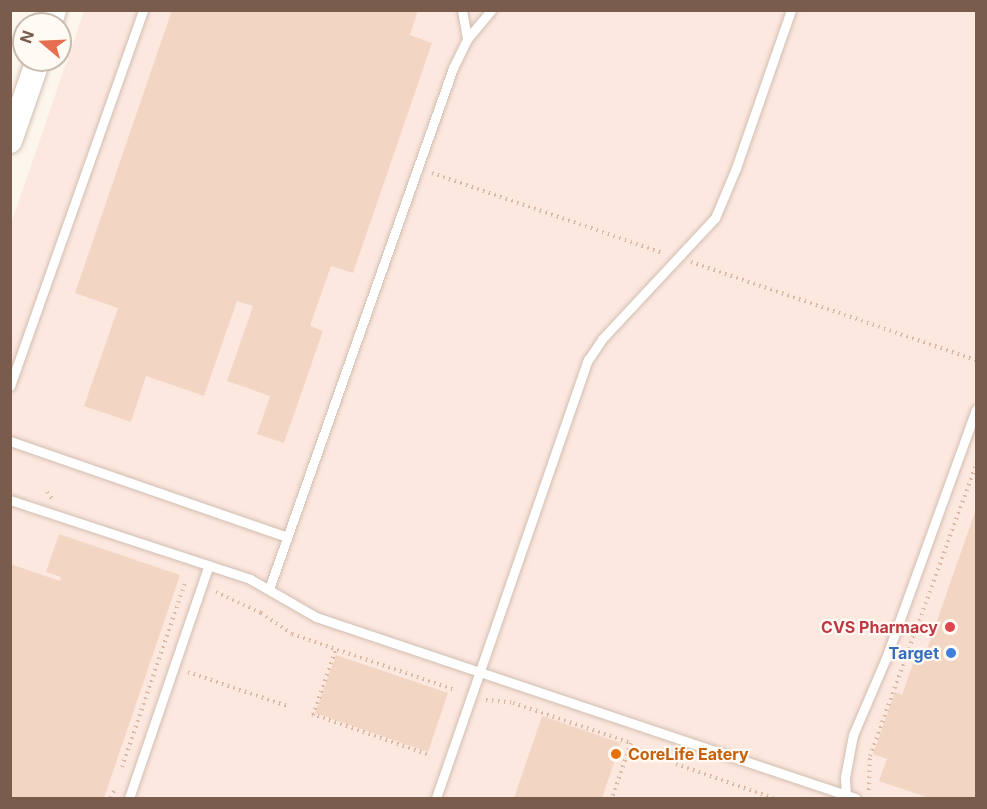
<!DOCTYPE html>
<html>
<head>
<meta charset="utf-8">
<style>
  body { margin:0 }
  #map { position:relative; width:987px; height:809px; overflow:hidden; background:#fdf6ec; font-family:Inter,sans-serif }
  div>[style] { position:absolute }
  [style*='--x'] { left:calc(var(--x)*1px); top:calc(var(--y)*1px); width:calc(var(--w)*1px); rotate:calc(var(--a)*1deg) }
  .commercial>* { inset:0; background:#fde8e0 }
  .building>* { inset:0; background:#f3d5c3 }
  .path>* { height:4px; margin-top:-2px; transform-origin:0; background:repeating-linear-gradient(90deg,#d9b8a5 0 1.5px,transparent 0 6px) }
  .roads { filter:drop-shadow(0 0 2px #d1beb0) drop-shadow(0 0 2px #d1beb0) }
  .service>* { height:9px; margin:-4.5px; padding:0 4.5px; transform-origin:4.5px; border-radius:4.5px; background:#fff }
  .tertiary>* { height:24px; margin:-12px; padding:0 12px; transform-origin:12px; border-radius:12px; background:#fff }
  .dots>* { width:16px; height:16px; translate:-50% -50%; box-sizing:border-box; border:3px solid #fffaf3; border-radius:50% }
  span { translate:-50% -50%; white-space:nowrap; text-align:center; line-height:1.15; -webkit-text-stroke:4.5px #fffaf3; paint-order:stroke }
  .health-label { font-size:16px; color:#be3a42; font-weight:700 }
  .right { translate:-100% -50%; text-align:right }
  .shop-label { font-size:16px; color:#366cbe; font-weight:700 }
  .food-label { font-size:16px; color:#c56008; font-weight:700 }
  .left { translate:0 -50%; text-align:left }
  .frame { position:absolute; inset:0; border:12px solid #7a5c4d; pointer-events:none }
  .north { position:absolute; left:12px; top:12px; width:60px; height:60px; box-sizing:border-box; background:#fffaf3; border:2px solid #cabbb1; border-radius:50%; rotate:289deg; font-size:16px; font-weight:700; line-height:24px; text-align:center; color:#7a5c4d }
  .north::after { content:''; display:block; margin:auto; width:21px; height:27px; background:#e76f51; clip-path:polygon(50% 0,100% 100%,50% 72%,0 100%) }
</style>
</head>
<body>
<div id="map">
  <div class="commercial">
    <div style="clip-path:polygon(84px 11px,976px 11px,976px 798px,11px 798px,11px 224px)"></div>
  </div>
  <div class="building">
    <div style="clip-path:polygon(172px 10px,418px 10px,410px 35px,432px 43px,353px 273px,331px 266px,310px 326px,323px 331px,284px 443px,257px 434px,270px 396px,227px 381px,253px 306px,237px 301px,204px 396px,146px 376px,131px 422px,84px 406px,118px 308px,75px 293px)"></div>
    <div style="clip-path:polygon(976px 509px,976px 798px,929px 798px,879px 781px,887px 759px,873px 754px,895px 692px,902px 695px,917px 652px,925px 655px)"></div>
    <div style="clip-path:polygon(59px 534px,180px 575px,104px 798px,10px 798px,10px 564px,60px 581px,61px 577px,46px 572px)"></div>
    <div style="clip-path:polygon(336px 655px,448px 693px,428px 752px,315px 713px)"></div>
    <div style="clip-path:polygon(542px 716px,621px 743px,602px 798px,514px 798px)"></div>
  </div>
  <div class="path">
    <div style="--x:432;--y:173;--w:244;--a:19.1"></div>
    <div style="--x:691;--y:262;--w:301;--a:19"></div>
    <div style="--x:47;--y:492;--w:9;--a:54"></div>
    <div style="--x:216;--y:592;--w:50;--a:25"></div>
    <div style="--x:261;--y:613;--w:37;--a:34"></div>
    <div style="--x:292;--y:634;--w:170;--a:18.9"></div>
    <div style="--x:188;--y:672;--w:108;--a:18.9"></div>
    <div style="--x:486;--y:700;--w:27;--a:6"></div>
    <div style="--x:513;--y:703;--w:125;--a:18.7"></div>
    <div style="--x:631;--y:743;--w:58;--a:109.1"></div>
    <div style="--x:312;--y:714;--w:125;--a:19.2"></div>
    <div style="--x:313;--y:715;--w:70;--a:-70.8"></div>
    <div style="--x:629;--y:749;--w:20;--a:18"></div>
    <div style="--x:676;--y:764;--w:103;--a:19.3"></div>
    <div style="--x:122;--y:767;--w:198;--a:-71.1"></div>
    <div style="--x:869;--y:790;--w:34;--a:-88"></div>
    <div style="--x:870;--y:756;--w:311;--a:-70"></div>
    <div style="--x:111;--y:798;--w:8;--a:-67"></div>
  </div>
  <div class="roads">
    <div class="service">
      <div style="--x:462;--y:10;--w:29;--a:80"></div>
      <div style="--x:10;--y:386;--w:399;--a:-70.5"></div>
      <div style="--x:10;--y:441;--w:293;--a:19.1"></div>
      <div style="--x:10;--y:500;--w:253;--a:18.2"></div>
      <div style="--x:250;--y:579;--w:76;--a:29.9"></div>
      <div style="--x:316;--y:617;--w:569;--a:18.56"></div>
      <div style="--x:269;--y:589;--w:553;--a:-70.55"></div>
      <div style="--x:453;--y:68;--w:32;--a:-64"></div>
      <div style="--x:467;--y:39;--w:38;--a:-50"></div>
      <div style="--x:129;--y:798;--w:246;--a:-71.1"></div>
      <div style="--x:436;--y:798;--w:464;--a:-70.9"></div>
      <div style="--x:588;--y:360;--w:25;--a:-56"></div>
      <div style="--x:602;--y:339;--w:166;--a:-47"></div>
      <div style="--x:715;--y:218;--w:54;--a:-67.2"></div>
      <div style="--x:736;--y:168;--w:167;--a:-70.8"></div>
      <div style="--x:846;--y:798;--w:21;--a:-93"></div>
      <div style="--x:845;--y:777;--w:43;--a:-79.2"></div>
      <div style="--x:853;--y:735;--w:84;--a:-66.8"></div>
      <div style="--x:886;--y:658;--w:264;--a:-70.1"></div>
    </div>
    <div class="tertiary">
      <div style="--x:50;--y:24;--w:15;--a:-74"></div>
      <div style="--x:10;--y:141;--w:86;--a:-70.9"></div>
    </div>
  </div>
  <div class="dots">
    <div style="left:950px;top:627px;background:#e0444e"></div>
    <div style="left:951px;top:653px;background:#3f7fe0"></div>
    <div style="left:616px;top:754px;background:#e8710a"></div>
  </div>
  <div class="health-label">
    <span class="right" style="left:938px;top:627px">CVS Pharmacy</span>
  </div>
  <div class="shop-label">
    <span class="right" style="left:939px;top:653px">Target</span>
  </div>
  <div class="food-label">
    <span class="left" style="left:628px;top:754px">CoreLife Eatery</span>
  </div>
  <div class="frame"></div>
  <div class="north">N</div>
</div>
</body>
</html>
